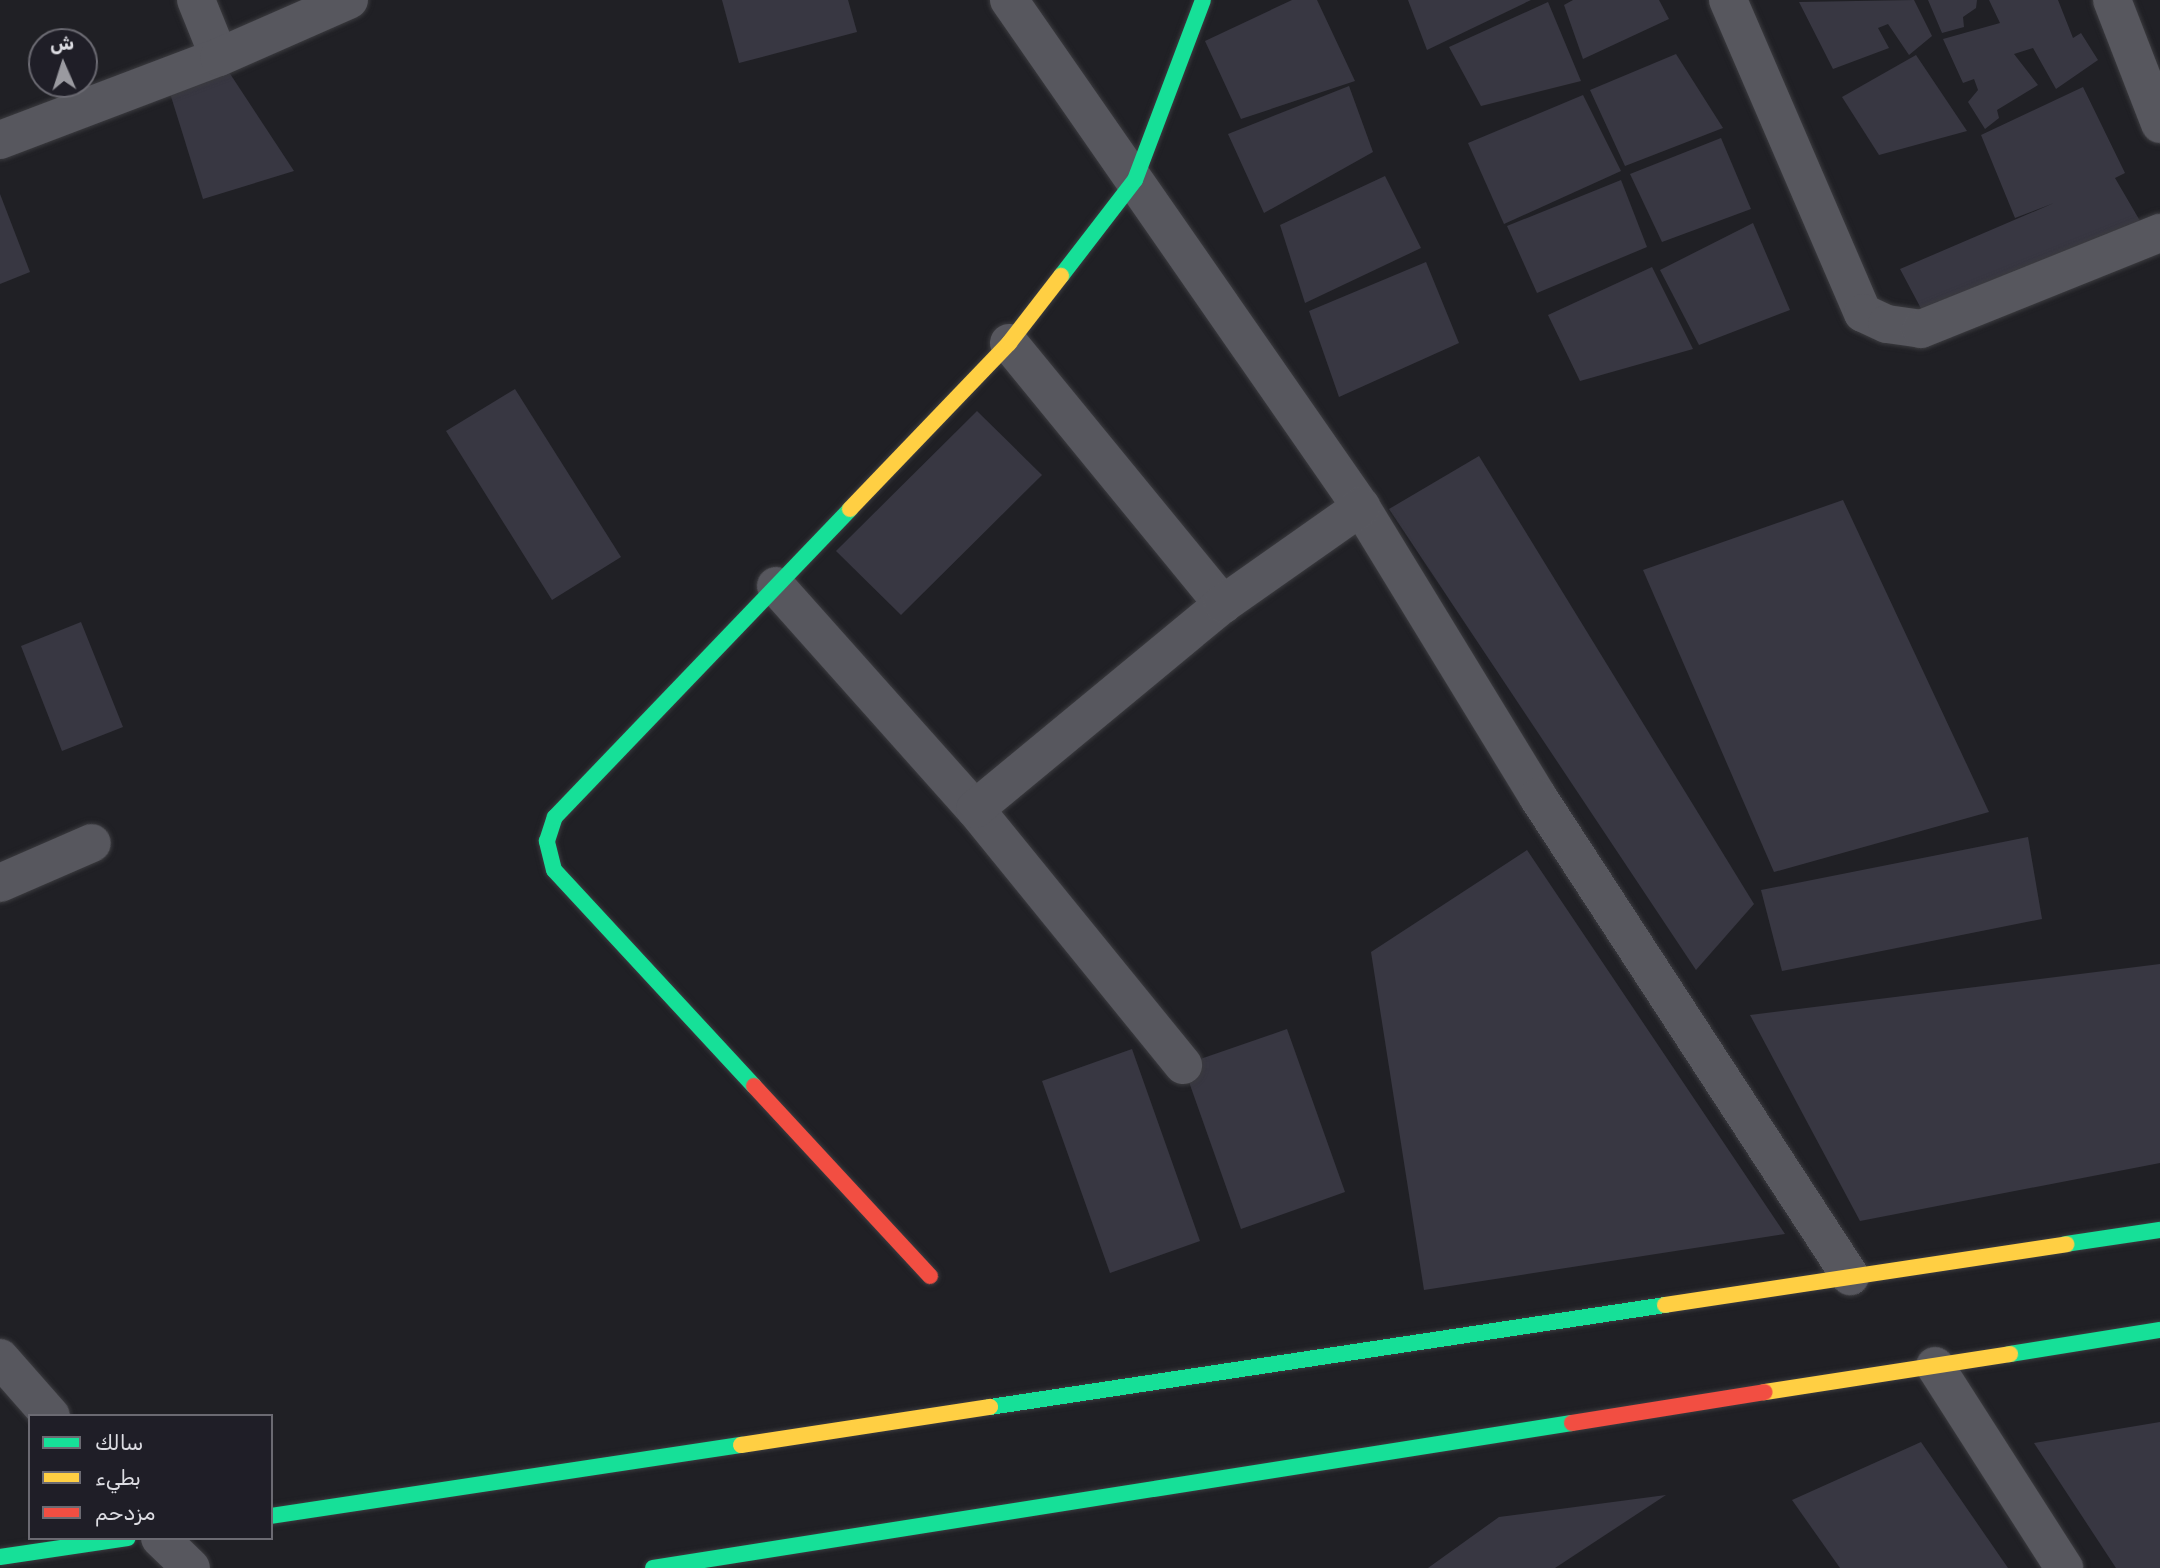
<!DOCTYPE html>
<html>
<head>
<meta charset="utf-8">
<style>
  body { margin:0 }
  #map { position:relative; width:2160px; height:1568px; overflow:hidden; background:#202025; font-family:Rubik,Vazirmatn,sans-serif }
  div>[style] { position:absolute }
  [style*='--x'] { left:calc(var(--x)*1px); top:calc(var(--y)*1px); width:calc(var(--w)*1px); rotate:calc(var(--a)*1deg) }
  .building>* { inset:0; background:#383742 }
  .roads { filter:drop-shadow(0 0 2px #3b3b3f) drop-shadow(0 0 2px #3b3b3f) }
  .street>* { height:38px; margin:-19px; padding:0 19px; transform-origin:19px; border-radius:19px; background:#57575e }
  .fast>* { height:16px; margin:-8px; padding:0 8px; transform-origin:8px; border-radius:8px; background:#16e098 }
  .slow>* { height:16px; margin:-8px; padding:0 8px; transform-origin:8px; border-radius:8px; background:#ffcf43 }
  .jam>* { height:16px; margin:-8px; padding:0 8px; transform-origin:8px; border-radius:8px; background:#f24e42 }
  span { translate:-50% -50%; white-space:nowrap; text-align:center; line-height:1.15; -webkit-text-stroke:6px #1f1e27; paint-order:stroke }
  .legend { position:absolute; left:28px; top:1414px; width:245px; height:126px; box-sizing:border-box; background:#1f1e27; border:2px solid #6b6a72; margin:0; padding:9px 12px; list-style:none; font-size:21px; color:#dcdce2 }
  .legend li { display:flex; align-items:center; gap:14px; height:35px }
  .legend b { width:35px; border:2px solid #6b6a72 }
  .north { position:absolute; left:28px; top:28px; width:70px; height:70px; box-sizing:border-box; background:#1f1e27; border:2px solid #6b6a72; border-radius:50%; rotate:357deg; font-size:19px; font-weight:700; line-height:28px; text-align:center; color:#dcdce2 }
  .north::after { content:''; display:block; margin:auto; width:24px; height:32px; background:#9a9aa0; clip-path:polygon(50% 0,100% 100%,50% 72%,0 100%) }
</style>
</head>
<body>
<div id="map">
  <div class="building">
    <div style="clip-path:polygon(722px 0,848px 0,857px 32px,739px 63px)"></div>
    <div style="clip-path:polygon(1292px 0,1317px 0,1355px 81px,1241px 119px,1205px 41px)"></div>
    <div style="clip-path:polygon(1408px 0,1531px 0,1427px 50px)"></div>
    <div style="clip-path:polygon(1573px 0,1659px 0,1669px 19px,1583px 59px,1564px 5px)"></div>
    <div style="clip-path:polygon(1914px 0,1932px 36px,1909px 55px,1888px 24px,1878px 28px,1889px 48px,1833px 69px,1799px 2px)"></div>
    <div style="clip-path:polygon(1928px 0,1977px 0,1976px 8px,1963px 17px,1964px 27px,1942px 33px)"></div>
    <div style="clip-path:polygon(1989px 0,2058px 0,2073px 38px,2081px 33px,2098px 60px,2056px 89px,2033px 48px,2014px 54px,2038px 85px,1997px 110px,1999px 118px,1985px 129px,1968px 102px,1978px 90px,1974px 79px,1963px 83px,1943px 39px,2000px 23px)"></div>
    <div style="clip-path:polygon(1548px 2px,1581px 81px,1481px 106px,1449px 47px)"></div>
    <div style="clip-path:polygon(1676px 54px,1723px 128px,1625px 166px,1590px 90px)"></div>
    <div style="clip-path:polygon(1916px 55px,1967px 131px,1879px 155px,1842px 97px)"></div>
    <div style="clip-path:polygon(219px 57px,294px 171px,203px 199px,169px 90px)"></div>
    <div style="clip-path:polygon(1349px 86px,1373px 152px,1264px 213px,1228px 134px)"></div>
    <div style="clip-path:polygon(2083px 87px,2125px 173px,2115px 178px,2143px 226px,1925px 316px,1900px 269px,2054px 203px,2015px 218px,1981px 135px)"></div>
    <div style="clip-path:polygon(1583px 95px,1621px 171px,1504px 224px,1468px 143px)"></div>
    <div style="clip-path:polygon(1721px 138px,1751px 209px,1662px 242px,1630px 174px)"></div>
    <div style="clip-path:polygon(1385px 176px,1421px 248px,1305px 303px,1280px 225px)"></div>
    <div style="clip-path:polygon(1621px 180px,1647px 247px,1537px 293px,1507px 226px)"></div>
    <div style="clip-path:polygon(0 194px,30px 272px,0 284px)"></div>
    <div style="clip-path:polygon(1753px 223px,1790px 310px,1699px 345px,1660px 270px)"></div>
    <div style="clip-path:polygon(1426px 262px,1459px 343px,1339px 397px,1309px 311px)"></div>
    <div style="clip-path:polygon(1652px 267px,1693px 349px,1580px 381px,1548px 315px)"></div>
    <div style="clip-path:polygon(515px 389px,621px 557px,552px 600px,446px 431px)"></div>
    <div style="clip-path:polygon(977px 411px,1042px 475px,901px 615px,836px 551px)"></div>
    <div style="clip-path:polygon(1479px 456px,1754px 904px,1696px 970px,1389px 509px)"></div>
    <div style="clip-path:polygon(1843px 500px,1989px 812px,1774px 872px,1643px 570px)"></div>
    <div style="clip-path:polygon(81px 622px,123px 727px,62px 751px,21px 646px)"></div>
    <div style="clip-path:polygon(2028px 837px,2042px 919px,1782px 971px,1761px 890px)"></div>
    <div style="clip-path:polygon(1527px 850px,1785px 1234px,1424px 1290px,1371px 952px)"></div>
    <div style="clip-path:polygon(2160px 964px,2160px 1163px,1860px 1221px,1750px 1015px)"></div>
    <div style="clip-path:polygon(1287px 1029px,1345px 1192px,1241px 1229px,1183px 1065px)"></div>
    <div style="clip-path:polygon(1132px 1049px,1200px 1241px,1110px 1273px,1042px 1081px)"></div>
    <div style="clip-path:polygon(2160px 1422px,2160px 1568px,2116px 1568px,2034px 1443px)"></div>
    <div style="clip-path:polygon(1921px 1442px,2008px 1568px,1840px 1568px,1792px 1500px)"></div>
    <div style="clip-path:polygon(1666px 1495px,1555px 1568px,1428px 1568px,1499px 1517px)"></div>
  </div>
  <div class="roads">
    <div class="street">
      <div style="--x:196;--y:0;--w:61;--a:68"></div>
      <div style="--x:1009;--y:0;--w:617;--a:55.23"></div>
      <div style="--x:1361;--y:507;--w:340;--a:58.6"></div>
      <div style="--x:1538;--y:797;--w:572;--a:56.92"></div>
      <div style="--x:1728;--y:0;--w:341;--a:66.7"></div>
      <div style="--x:1863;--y:313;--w:26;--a:25"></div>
      <div style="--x:1887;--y:324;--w:34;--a:8"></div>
      <div style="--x:1921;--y:329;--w:258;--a:-21.9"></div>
      <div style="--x:2112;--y:0;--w:133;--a:68.8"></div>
      <div style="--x:0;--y:140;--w:234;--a:-20.8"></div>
      <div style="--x:219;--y:57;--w:142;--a:-23.7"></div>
      <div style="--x:1009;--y:343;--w:338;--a:50.7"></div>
      <div style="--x:776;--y:586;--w:299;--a:48.3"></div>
      <div style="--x:975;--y:809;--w:330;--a:50.9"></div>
      <div style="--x:975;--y:809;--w:322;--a:-39.6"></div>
      <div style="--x:1223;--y:604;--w:169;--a:-35.1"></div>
      <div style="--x:0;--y:883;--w:100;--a:-23.5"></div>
      <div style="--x:0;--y:1358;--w:77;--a:48.7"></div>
      <div style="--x:1935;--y:1366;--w:240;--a:57.4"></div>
      <div style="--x:160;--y:1538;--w:43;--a:44.1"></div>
    </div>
    <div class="fast">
      <div style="--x:1061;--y:276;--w:121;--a:-52.4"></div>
      <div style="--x:1135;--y:180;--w:192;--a:-69.3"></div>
      <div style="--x:754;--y:1086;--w:294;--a:-132.8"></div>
      <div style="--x:554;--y:870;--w:30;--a:-104"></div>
      <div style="--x:547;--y:841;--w:25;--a:-72"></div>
      <div style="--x:555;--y:817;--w:426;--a:-46.2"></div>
      <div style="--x:2066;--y:1244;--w:95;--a:-8.5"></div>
      <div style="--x:2010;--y:1354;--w:152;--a:-9.1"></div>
      <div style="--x:990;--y:1407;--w:683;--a:-8.59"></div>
      <div style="--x:271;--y:1516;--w:475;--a:-8.6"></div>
      <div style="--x:0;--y:1557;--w:129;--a:-8.4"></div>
      <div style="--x:653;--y:1568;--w:930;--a:-8.97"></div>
    </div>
    <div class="slow">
      <div style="--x:850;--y:509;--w:230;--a:-46.2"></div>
      <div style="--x:1009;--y:343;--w:85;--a:-52.2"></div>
      <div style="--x:1665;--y:1305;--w:406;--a:-8.6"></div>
      <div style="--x:1765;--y:1392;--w:248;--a:-8.8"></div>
      <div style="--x:741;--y:1445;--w:252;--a:-8.7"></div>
    </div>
    <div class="jam">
      <div style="--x:754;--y:1086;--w:259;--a:47.2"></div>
      <div style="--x:1572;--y:1423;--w:195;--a:-9.1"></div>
    </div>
  </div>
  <ul class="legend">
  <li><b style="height:9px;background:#16e098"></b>سالك</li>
  <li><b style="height:9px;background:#ffcf43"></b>بطيء</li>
  <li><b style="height:9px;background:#f24e42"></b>مزدحم</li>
  </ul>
  <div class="north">ش</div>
</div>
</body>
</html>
